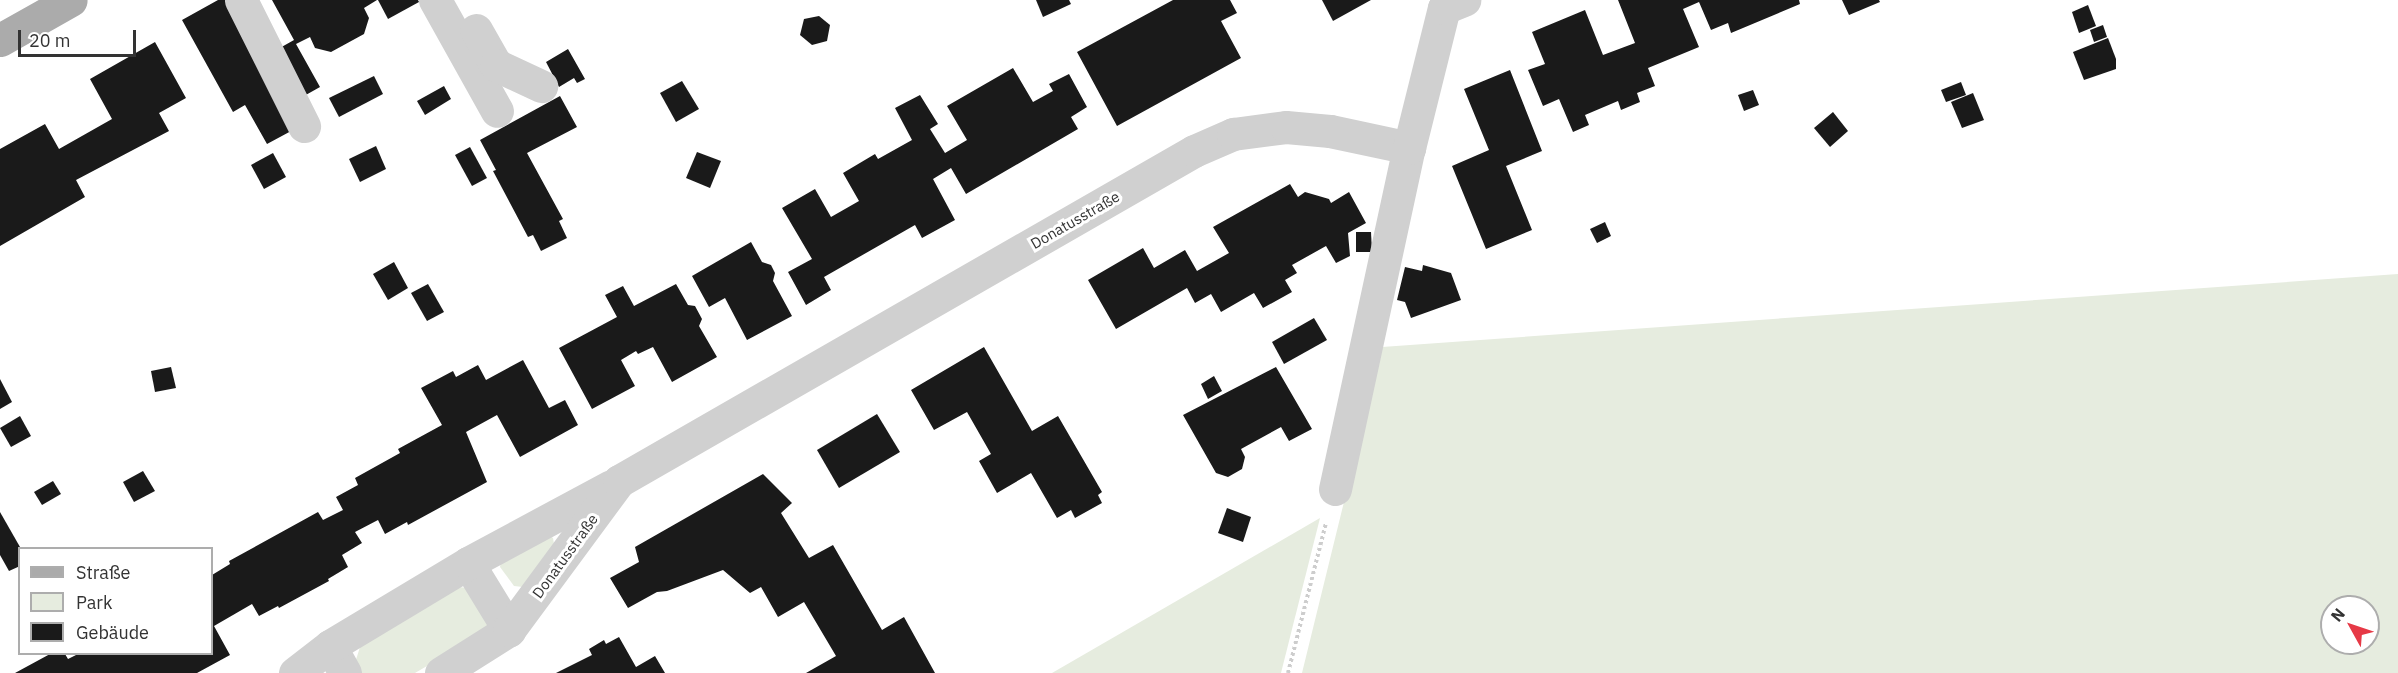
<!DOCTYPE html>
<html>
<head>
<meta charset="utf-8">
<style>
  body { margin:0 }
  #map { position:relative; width:2398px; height:673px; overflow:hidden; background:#fff; font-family:"IBM Plex Sans",sans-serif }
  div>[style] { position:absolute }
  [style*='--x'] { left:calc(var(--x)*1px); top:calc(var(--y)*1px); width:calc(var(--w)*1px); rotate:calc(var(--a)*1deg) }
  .green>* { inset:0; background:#e6ecdf }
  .building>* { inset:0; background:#1a1a1a }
  .path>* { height:4px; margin-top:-2px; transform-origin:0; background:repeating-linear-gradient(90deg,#cdcdcd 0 3px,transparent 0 6px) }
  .minor>* { height:33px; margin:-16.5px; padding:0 16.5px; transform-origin:16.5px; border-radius:16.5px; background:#d0d0d0 }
  .major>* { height:33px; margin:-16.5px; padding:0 16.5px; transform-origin:16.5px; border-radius:16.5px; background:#ababab }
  span { translate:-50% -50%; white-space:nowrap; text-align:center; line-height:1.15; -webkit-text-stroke:6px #fff; paint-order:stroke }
  .street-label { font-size:15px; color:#333 }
  .legend { position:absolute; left:18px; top:547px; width:195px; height:108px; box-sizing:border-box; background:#fff; border:2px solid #adadad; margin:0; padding:8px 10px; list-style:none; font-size:18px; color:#333 }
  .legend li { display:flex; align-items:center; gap:12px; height:30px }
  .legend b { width:30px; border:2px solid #adadad }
  .north { position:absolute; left:2320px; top:595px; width:60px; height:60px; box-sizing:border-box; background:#fff; border:2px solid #adadad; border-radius:50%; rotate:310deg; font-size:16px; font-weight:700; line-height:24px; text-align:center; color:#333 }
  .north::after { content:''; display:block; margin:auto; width:21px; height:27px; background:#e63946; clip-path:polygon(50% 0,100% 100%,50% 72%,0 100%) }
  .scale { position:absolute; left:18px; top:30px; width:118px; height:27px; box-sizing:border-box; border:3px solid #333; border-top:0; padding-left:8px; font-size:18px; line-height:21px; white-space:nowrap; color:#333; -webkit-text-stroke:4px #fff; paint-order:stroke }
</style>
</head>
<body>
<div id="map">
  <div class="green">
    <div style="clip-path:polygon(evenodd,2398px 274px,2398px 673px,1302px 673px,1382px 347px,2398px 274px,2332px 607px,2368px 607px,2368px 643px,2332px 643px,2332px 607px)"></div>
    <div style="clip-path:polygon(1320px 518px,1281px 673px,1052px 673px)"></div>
    <div style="clip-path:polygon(548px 535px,553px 538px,554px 544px,523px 587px,514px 586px,500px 567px,501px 562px)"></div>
    <div style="clip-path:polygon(457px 587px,471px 588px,489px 626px,480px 635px,415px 673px,358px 673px,354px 666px,360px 647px)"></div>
  </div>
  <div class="building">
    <div style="clip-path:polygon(218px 0,226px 0,293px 130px,267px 144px,245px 105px,233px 112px,182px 20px)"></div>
    <div style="clip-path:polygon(272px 0,377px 0,364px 8px,369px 18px,364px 34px,331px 52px,315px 48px,310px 37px,296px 44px,320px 87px,304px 96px,278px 49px,294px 40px)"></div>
    <div style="clip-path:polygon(378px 0,418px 0,419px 2px,388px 19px)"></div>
    <div style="clip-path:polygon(1036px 0,1069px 0,1071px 4px,1043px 17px)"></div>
    <div style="clip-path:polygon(1173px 0,1230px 0,1237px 13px,1221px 21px,1241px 58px,1117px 126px,1077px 52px)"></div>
    <div style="clip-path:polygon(1322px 0,1371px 0,1333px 21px)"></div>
    <div style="clip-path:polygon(1618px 0,1799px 0,1800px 4px,1731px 33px,1728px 23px,1711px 30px,1699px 2px,1683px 9px,1699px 47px,1648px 68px,1655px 86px,1637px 93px,1640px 102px,1621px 110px,1618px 101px,1585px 115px,1589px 125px,1573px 132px,1559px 99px,1543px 106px,1528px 70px,1545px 64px,1532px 32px,1585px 10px,1603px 55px,1635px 43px)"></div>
    <div style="clip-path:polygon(1842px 0,1879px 0,1880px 2px,1849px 15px)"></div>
    <div style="clip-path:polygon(2088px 5px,2096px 26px,2079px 33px,2072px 12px)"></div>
    <div style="clip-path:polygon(819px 16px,830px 25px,827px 41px,812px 45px,800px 35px,804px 19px)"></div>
    <div style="clip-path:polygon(2103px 25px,2107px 37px,2094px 42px,2090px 30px)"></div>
    <div style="clip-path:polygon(2108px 38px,2116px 59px,2116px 69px,2084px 80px,2073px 52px)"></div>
    <div style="clip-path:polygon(155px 42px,186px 98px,159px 113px,169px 131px,76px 180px,85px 197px,0 246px,0 149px,45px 124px,59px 149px,112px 119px,90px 79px)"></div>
    <div style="clip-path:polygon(568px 49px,585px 79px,577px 83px,574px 78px,559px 87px,546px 62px)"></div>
    <div style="clip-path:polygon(1013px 68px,1033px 102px,1053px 91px,1049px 84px,1069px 74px,1087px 107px,1071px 117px,1078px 129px,966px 194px,951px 168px,933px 179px,955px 220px,922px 238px,915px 225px,824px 277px,831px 290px,806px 305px,788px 272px,812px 259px,782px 208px,815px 189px,831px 217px,859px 201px,843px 173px,875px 154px,878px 159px,912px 140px,895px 108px,920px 95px,938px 124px,930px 129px,945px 153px,967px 140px,947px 106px)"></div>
    <div style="clip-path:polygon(1510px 70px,1542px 151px,1506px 166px,1532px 230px,1486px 249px,1452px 166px,1489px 150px,1464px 89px)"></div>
    <div style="clip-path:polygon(374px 76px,383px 94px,339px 117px,329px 98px)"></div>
    <div style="clip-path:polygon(682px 81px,699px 109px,676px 122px,660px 93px)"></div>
    <div style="clip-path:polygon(1961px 82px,1966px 95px,1946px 102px,1941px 90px)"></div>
    <div style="clip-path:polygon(444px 86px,451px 99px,425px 115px,417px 101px)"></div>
    <div style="clip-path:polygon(1753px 90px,1759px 105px,1744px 111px,1738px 95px)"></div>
    <div style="clip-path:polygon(1973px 93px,1984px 120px,1962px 128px,1951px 102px)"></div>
    <div style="clip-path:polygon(560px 96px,577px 127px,527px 153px,563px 219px,559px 221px,567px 238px,541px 251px,533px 235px,528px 237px,493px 171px,496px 170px,480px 140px)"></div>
    <div style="clip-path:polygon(1833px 112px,1848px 131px,1830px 147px,1814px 128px)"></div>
    <div style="clip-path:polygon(376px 146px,386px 169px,360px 182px,349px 159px)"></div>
    <div style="clip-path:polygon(470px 147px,487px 178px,472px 186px,455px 155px)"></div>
    <div style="clip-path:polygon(697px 152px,721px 161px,710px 188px,686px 178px)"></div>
    <div style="clip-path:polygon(273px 153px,286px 177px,264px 189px,251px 165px)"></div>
    <div style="clip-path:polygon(1290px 184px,1298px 197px,1305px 192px,1329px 199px,1331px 203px,1349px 192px,1366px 223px,1348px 233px,1350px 256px,1336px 263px,1326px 246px,1292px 265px,1297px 273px,1285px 280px,1292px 292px,1263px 308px,1254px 293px,1221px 312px,1211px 294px,1195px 303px,1187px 288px,1116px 329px,1088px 280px,1143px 248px,1154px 268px,1185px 250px,1197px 271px,1229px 253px,1213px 227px)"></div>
    <div style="clip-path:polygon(1605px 222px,1611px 236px,1597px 243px,1590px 229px)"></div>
    <div style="clip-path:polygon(1356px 232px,1371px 232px,1372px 252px,1356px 252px)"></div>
    <div style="clip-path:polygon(751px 242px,762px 262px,771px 265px,775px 273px,773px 281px,792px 316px,747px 340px,725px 298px,709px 307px,692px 276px)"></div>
    <div style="clip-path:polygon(394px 262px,408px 288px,388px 300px,373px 274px)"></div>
    <div style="clip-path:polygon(1423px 265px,1451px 273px,1461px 300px,1411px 318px,1405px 302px,1397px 300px,1405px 267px,1422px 271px)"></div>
    <div style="clip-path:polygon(428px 284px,444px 312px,427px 321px,411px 293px)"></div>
    <div style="clip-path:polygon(676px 284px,688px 305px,695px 306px,702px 319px,699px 326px,717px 357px,672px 382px,653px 347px,638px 354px,636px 351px,621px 360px,635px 386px,592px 409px,559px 348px,617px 317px,605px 295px,623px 286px,634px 306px)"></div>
    <div style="clip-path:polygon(1314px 318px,1327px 340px,1284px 364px,1272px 342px)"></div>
    <div style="clip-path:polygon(984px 347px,1032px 431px,1058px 416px,1102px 492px,1098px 495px,1102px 503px,1075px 518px,1071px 510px,1057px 518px,1031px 473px,997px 493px,979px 461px,991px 454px,967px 412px,934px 430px,911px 390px)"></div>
    <div style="clip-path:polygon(523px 360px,549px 408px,565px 400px,578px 425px,520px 457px,497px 415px,466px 432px,487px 482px,408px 525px,407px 522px,385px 534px,378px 520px,355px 532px,362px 543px,342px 555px,348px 567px,328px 579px,329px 581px,279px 608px,278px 606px,259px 616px,252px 604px,214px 626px,230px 655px,197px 673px,15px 673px,50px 654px,65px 654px,68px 659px,78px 654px,212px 654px,212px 575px,230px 564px,229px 561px,318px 512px,323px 520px,343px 510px,336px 497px,358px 485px,355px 478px,400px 453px,398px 449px,442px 425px,421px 388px,453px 371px,456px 377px,478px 365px,486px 380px)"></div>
    <div style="clip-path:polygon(171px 367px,176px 388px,155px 392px,151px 371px)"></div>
    <div style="clip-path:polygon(1276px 367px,1312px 429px,1289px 441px,1281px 427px,1241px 449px,1245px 457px,1242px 469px,1228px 477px,1216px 473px,1183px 415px)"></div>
    <div style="clip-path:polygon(1214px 376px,1222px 391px,1208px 399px,1201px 384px)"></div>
    <div style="clip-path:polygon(0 379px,12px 402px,0 409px)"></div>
    <div style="clip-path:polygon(877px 414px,900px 452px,839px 488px,817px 450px)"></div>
    <div style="clip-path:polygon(20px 416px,31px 436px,11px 447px,0 428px)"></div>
    <div style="clip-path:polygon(143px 471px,155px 491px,134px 502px,123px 482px)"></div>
    <div style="clip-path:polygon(763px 474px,792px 503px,781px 513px,809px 558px,833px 545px,882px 630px,904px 617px,935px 673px,806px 673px,836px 656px,804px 602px,778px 617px,761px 587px,750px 593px,723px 570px,667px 591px,657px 592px,628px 608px,610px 578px,639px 562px,635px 547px)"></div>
    <div style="clip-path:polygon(53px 481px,61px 494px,42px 505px,34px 492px)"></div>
    <div style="clip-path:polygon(1227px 508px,1251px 517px,1243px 542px,1218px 533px)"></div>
    <div style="clip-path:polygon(0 512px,20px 547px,20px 566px,9px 571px,0 555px)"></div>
    <div style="clip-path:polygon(619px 637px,636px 667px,655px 656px,665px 673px,556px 673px,592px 655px,589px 649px,604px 640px,606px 644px)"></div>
  </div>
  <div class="path">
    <div style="--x:1288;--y:673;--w:155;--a:-75.8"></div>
  </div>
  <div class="minor">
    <div style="--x:241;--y:0;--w:141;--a:63.4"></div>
    <div style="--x:435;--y:0;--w:127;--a:60.8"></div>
    <div style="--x:476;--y:30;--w:40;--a:60.3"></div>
    <div style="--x:496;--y:65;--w:50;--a:25"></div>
    <div style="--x:1335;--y:489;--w:349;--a:-77.8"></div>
    <div style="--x:468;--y:563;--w:79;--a:58.5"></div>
    <div style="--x:330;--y:646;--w:31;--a:61"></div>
    <div style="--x:295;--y:673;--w:44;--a:-37.6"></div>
    <div style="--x:330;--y:646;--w:161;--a:-31"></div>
    <div style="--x:468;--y:563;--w:162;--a:-28.3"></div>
    <div style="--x:441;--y:673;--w:80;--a:-32.3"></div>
    <div style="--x:509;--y:630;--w:185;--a:-53.6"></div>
    <div style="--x:619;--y:481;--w:663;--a:-29.85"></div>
    <div style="--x:1194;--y:151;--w:43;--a:-23.6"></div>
    <div style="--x:1233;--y:134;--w:53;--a:-7.5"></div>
    <div style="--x:1286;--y:127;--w:44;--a:5.2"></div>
    <div style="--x:1330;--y:131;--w:81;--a:12.1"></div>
    <div style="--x:1409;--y:148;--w:144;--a:-76"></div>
    <div style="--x:1444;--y:8;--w:22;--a:-22"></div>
  </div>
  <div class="major">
    <div style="--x:0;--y:40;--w:81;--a:-29.4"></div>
  </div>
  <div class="street-label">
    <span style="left:1075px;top:220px;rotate:-30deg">Donatusstraße</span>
    <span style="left:565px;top:556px;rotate:-54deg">Donatusstraße</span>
  </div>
  <ul class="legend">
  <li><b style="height:8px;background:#ababab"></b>Straße</li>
  <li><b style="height:16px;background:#e6ecdf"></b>Park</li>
  <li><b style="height:16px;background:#1a1a1a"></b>Gebäude</li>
  </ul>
  <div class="north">N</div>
  <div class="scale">20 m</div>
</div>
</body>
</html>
